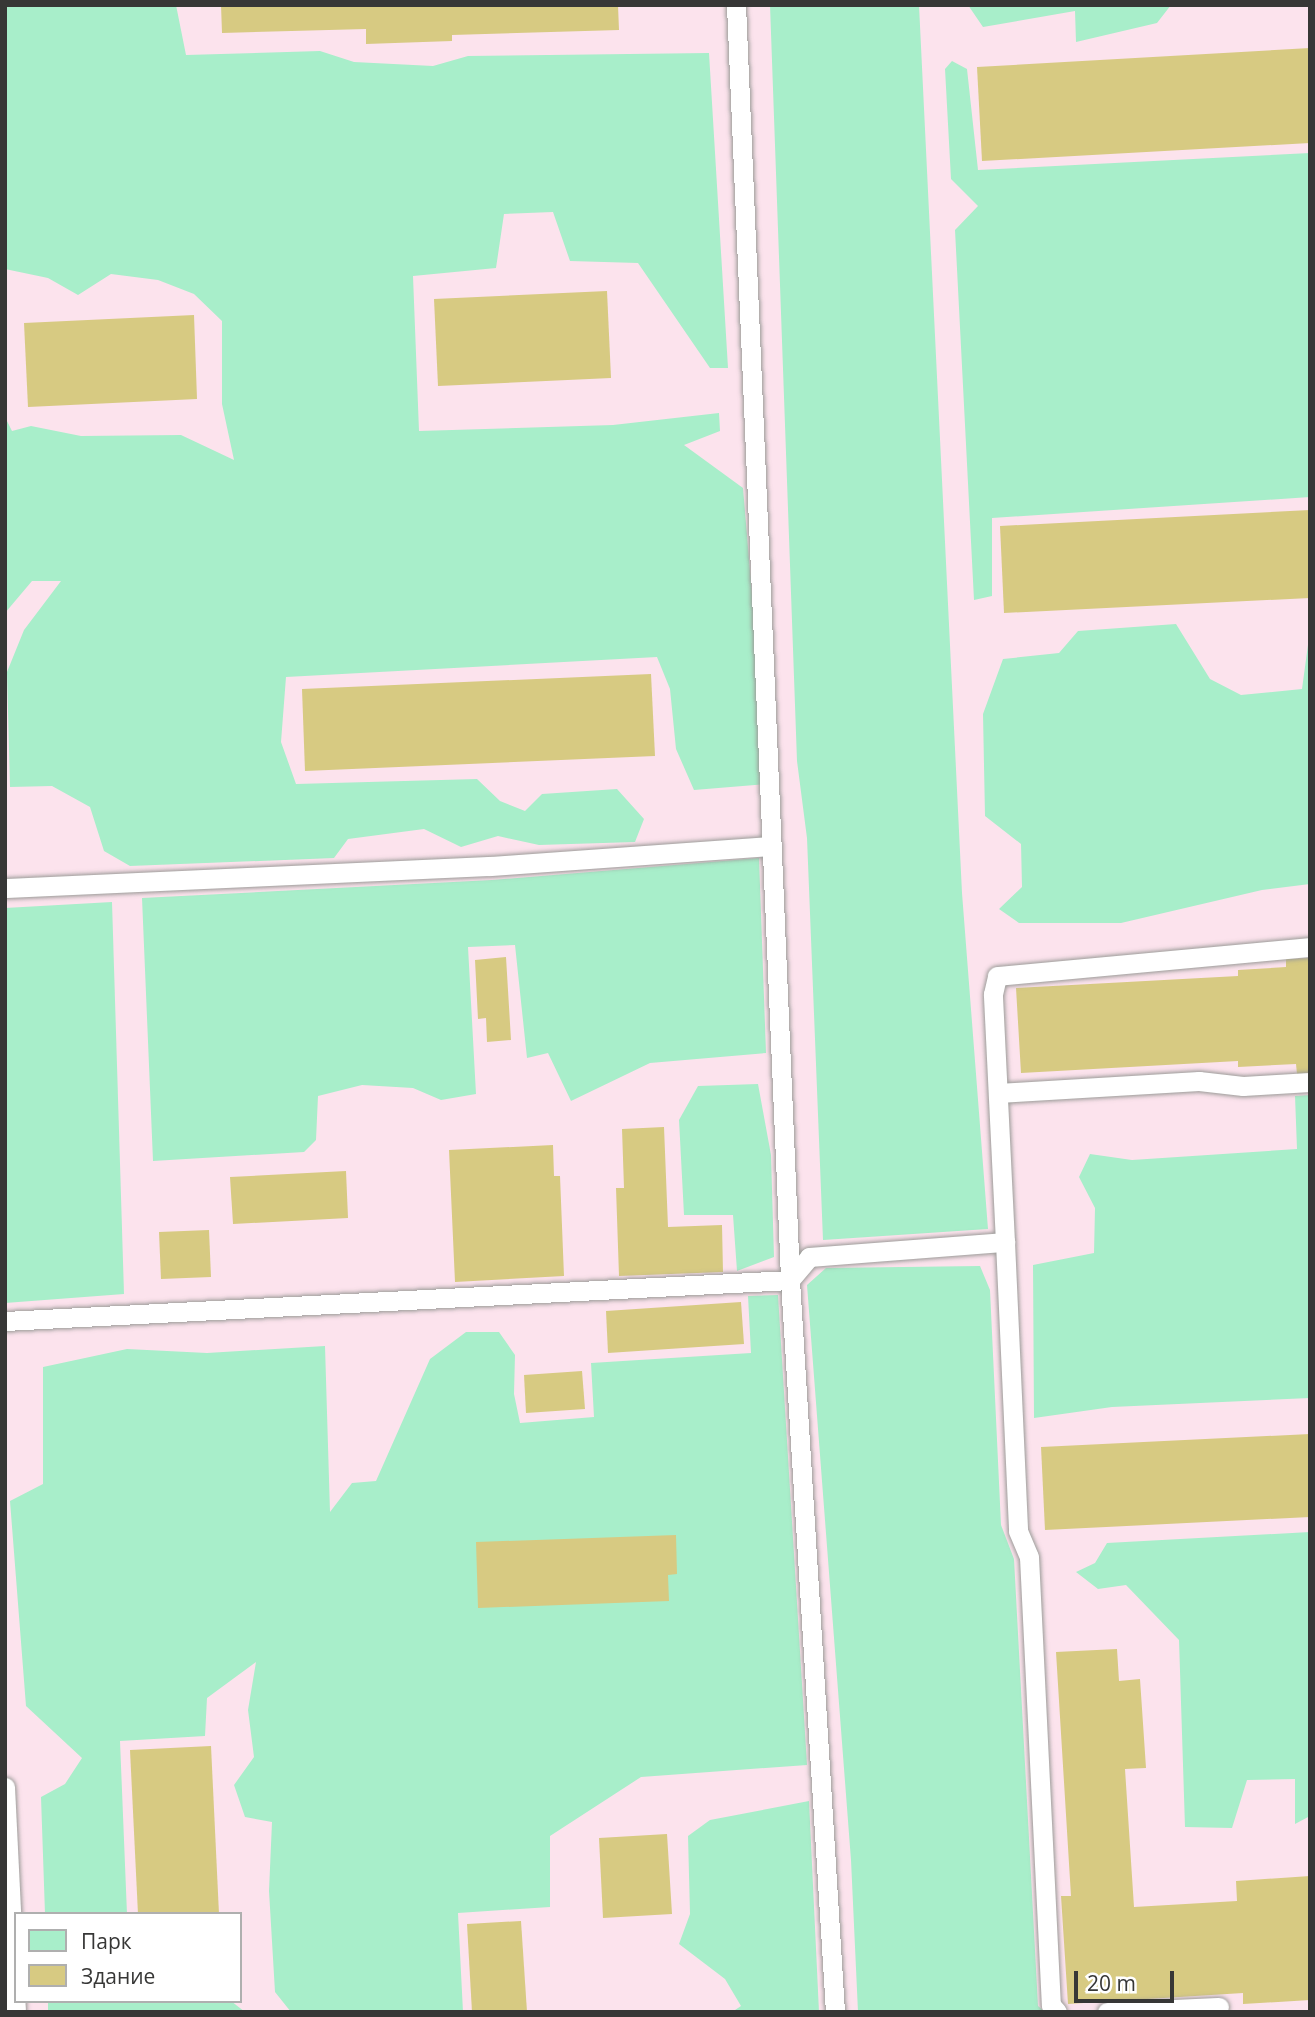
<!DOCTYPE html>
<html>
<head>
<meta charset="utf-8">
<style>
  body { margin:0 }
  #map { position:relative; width:1315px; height:2017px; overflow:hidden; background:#f6f5f2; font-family:"Open Sans",sans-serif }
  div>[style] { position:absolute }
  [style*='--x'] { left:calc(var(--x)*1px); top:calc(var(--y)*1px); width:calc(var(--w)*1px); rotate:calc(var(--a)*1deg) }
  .industrial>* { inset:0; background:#fce3ed }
  .green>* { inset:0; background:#a8eeca }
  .building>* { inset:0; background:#d7ca82 }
  .roads { filter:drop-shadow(0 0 2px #9c9c99) drop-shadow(0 0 2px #9c9c99) }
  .lane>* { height:19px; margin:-9.5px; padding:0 9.5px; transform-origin:9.5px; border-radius:9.5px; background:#fff }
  span { translate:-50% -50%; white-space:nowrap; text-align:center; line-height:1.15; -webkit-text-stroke:6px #fff; paint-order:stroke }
  .frame { position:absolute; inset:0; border:7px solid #373736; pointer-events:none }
  .legend { position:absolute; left:14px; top:1912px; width:228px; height:91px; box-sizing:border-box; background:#fff; border:2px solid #afafaf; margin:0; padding:9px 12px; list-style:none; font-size:21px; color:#373736 }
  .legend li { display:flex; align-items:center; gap:14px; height:35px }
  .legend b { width:35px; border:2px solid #afafaf }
  .scale { position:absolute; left:1074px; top:1971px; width:100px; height:32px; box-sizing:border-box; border:4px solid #373736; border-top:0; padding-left:9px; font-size:21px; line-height:24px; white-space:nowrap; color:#373736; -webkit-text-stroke:5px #fff; paint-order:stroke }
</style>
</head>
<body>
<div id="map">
  <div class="industrial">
    <div style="clip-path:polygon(evenodd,5px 5px,1310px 5px,1310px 2012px,5px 2012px,5px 5px,16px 1914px,240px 1914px,240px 2001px,16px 2001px,16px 1914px)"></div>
  </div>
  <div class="green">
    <div style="clip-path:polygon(5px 5px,176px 5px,186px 55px,320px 51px,354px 62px,433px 66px,468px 56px,709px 53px,728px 368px,710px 368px,638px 263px,570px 261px,553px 212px,504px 214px,496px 268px,413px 276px,419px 431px,613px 425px,719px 413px,720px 431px,684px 445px,743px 488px,768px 784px,694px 790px,676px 749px,670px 689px,657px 657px,286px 677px,281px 742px,296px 784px,477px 779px,500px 801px,525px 811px,542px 794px,617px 789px,644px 819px,635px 842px,539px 845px,498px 836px,461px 847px,424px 829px,348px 839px,334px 858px,130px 866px,104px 851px,90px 807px,52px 786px,10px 787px,7px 672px,24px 630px,61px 581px,32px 581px,5px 613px,5px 417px,12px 431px,31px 426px,81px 436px,181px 435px,234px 460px,222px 404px,222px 321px,194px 294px,158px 280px,111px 274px,78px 295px,48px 278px,5px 269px)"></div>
    <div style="clip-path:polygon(770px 5px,919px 5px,962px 893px,988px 1229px,823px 1240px,807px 838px,797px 761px)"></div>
    <div style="clip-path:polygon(968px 5px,1171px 5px,1157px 23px,1076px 42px,1075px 11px,983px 27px)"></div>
    <div style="clip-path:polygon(952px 61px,967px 69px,978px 170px,1310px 153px,1310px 497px,992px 518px,992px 596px,974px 600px,955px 230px,978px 206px,951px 179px,945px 69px)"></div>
    <div style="clip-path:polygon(1176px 624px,1210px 679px,1241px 695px,1302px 689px,1310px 630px,1310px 884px,1262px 890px,1121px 923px,1019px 923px,999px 909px,1022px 887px,1021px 844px,985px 816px,983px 714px,1003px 659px,1059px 653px,1078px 631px)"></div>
    <div style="clip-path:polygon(759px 858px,766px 1053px,650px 1063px,571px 1101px,548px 1053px,527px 1058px,515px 945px,468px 947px,476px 1094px,441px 1100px,413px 1088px,362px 1085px,318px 1096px,316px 1140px,304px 1152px,153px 1161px,142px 898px,492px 880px)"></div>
    <div style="clip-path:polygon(112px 902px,124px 1294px,5px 1303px,5px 908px)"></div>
    <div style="clip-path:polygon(758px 1084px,771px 1155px,774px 1257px,737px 1271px,733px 1215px,684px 1215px,679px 1120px,698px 1086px)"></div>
    <div style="clip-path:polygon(1310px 1095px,1310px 1398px,1112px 1407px,1034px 1418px,1033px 1265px,1094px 1253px,1095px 1208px,1079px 1177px,1090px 1154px,1132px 1160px,1297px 1149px,1295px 1096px)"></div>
    <div style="clip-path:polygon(980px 1266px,990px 1290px,1001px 1525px,1014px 1559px,1038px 2006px,1045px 2012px,858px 2012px,851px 1860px,807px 1285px,826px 1268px)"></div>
    <div style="clip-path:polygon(778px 1295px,807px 1765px,641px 1777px,550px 1836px,550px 1907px,458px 1913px,463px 2012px,291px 2012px,275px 1992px,269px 1891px,272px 1822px,245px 1817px,234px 1785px,254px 1757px,248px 1710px,256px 1662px,207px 1698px,205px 1736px,120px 1741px,127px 1914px,45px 1914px,41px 1797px,65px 1784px,82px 1758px,26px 1706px,10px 1501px,43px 1484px,43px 1367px,127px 1349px,207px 1353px,325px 1346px,330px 1512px,352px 1483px,376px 1481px,430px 1359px,466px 1332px,499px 1332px,515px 1355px,514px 1394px,520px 1423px,594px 1417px,591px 1363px,751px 1353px,748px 1296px)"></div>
    <div style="clip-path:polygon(1310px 1532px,1310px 1816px,1295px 1824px,1295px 1779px,1247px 1780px,1232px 1828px,1185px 1827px,1179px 1640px,1126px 1585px,1098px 1589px,1076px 1572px,1095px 1563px,1107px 1543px)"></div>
    <div style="clip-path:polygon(809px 1801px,819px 2012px,732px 2012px,741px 2006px,725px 1979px,679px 1944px,690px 1914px,688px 1836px,710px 1820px)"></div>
    <div style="clip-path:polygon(48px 2001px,231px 2001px,245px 2012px,48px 2012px)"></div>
  </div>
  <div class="building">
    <div style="clip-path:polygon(221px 5px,618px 5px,619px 30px,452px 35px,452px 41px,366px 44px,366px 29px,222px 33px)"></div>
    <div style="clip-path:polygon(1310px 48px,1310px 143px,982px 161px,977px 67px)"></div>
    <div style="clip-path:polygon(607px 291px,611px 378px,438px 386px,434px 299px)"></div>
    <div style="clip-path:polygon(194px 315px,197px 399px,28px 407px,24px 323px)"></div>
    <div style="clip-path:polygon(1310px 510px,1310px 598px,1004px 613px,1000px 526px)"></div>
    <div style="clip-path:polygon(651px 674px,655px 756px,305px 771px,302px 689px)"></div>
    <div style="clip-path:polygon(506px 957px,511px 1040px,487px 1042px,486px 1018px,478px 1019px,475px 960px)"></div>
    <div style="clip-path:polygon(1310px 958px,1310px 1073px,1297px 1074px,1296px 1064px,1238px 1067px,1238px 1061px,1021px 1073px,1016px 988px,1238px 976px,1238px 970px,1286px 967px,1286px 959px)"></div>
    <div style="clip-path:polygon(664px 1127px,668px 1227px,722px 1225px,723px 1272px,619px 1276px,616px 1188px,624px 1188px,622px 1129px)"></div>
    <div style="clip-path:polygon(553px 1145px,554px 1176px,560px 1176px,564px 1276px,455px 1282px,449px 1150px)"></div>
    <div style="clip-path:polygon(346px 1171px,348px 1218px,233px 1224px,230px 1177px)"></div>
    <div style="clip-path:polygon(209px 1230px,211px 1277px,161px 1279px,159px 1232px)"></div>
    <div style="clip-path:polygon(741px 1302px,744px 1344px,608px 1353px,606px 1311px)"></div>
    <div style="clip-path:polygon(582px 1371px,585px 1409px,526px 1413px,524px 1375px)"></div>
    <div style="clip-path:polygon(1310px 1434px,1310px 1517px,1045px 1530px,1041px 1447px)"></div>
    <div style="clip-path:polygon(676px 1535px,677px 1574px,668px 1575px,669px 1601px,478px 1608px,476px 1542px)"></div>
    <div style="clip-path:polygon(1117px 1649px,1119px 1681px,1140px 1679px,1146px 1768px,1125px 1769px,1134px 1907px,1237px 1901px,1236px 1881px,1310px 1876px,1310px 2000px,1243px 2004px,1243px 1993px,1068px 2004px,1061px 1896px,1071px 1896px,1056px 1652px)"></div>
    <div style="clip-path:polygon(211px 1746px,219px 1914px,138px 1914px,130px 1750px)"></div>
    <div style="clip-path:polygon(667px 1834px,672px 1914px,603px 1918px,599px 1838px)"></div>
    <div style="clip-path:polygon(521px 1921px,527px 2012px,472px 2012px,467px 1924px)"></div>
  </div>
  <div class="roads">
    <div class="lane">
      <div style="--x:736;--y:5;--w:1276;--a:87.57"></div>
      <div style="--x:790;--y:1280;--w:30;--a:-50"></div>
      <div style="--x:809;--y:1257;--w:197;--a:-4.4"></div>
      <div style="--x:1005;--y:1242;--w:289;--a:87.4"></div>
      <div style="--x:1018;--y:1531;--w:28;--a:67"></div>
      <div style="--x:1029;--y:1557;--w:449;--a:87.2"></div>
      <div style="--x:1051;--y:2005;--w:9;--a:49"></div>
      <div style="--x:5;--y:888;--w:485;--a:-2.6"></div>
      <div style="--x:490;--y:866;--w:282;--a:-4.1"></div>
      <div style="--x:998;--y:1093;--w:201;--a:-3.4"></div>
      <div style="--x:1199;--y:1081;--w:44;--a:6.5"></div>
      <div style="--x:1243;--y:1086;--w:67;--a:-3.4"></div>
      <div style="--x:1005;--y:1242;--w:248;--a:-92.8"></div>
      <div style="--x:993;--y:994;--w:18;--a:-77"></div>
      <div style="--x:997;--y:976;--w:314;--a:-5.3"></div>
      <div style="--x:5;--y:1321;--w:786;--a:-2.99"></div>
      <div style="--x:790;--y:1280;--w:733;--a:86.48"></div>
      <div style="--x:5;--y:1787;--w:225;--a:87.2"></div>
      <div style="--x:1107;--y:2012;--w:112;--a:-2.6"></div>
    </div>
  </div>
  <div class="frame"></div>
  <ul class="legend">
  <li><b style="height:19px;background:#a8eeca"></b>Парк</li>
  <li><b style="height:19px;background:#d7ca82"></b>Здание</li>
  </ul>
  <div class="scale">20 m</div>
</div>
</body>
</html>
